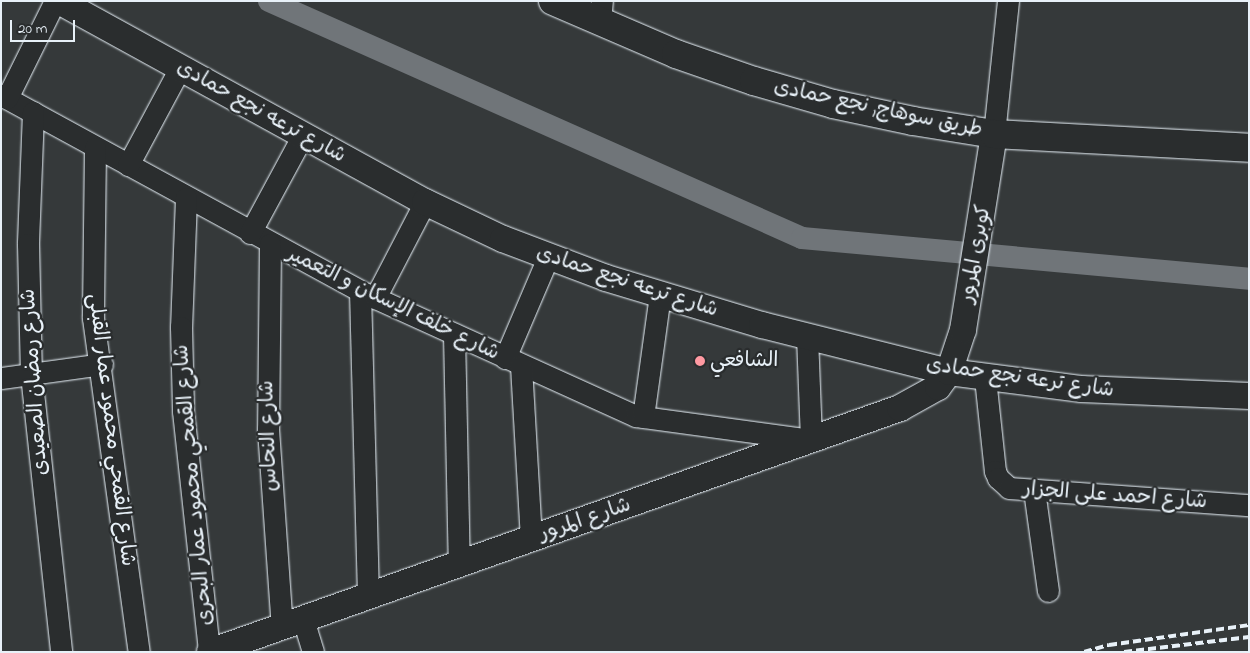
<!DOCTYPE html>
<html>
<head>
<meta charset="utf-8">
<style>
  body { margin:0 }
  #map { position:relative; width:1250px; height:653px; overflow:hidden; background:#35393a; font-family:"Indie Flower","Playpen Sans Arabic",sans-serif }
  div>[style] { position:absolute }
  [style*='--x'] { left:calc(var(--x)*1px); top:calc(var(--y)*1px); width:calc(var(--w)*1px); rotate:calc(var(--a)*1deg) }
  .canal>* { height:22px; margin:-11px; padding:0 11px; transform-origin:11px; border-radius:11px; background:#707579 }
  .roads { filter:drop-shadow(0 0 1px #e8f1f8) drop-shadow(0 0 1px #e8f1f8) }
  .minor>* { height:21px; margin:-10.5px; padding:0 10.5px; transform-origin:10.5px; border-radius:10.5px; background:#2a2d2e }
  .tertiary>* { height:26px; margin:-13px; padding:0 13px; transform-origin:13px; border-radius:13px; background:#2a2d2e }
  .primary>* { height:28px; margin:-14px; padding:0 14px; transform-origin:14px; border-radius:14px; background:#2a2d2e }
  .rail>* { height:4px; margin-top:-2px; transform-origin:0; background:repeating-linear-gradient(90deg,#e8f1f8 0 8px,transparent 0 12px) }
  .dots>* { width:14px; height:14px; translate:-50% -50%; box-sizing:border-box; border:2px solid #2a2d2e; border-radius:50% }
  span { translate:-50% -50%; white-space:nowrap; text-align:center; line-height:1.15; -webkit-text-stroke:4.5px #2a2d2e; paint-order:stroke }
  .street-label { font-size:21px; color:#e8f1f8 }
  .poi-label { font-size:21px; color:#e8f1f8 }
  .left { translate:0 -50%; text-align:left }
  .frame { position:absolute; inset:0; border:2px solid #e8f1f8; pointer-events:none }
  .scale { position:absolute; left:10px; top:20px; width:65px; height:22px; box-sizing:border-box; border:2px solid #e8f1f8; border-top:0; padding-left:6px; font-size:15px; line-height:18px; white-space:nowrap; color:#e8f1f8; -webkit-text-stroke:4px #2a2d2e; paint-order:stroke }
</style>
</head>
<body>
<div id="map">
  <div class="canal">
    <div style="--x:269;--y:1;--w:583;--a:23.97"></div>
    <div style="--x:802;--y:238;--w:449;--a:5.2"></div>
  </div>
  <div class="roads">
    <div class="minor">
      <div style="--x:600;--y:22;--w:21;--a:-85"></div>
      <div style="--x:1;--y:95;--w:409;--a:28.6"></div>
      <div style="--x:360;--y:291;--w:303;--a:24.4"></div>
      <div style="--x:636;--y:416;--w:177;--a:7.8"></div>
      <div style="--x:811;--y:440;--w:104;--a:-92.2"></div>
      <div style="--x:7;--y:98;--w:108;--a:-63.7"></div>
      <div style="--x:33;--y:112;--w:132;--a:92.2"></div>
      <div style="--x:28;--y:244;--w:130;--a:88.7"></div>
      <div style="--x:31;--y:374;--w:280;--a:83.8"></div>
      <div style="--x:994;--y:134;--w:134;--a:-84"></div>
      <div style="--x:95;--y:148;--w:170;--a:90.7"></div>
      <div style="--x:93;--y:318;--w:337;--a:82.2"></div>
      <div style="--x:128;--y:165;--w:110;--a:-61.8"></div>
      <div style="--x:186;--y:198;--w:129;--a:92.2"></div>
      <div style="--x:181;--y:327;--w:84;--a:88.6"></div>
      <div style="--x:183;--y:411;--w:242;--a:83.8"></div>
      <div style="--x:250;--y:233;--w:111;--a:-61.6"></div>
      <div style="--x:270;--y:244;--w:185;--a:90.6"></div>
      <div style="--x:268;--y:429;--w:198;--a:86"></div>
      <div style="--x:360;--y:291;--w:305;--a:88.5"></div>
      <div style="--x:375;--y:298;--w:108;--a:-62.5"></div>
      <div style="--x:454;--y:334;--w:230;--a:88.8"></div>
      <div style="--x:505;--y:358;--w:110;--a:-66.9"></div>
      <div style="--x:521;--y:366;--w:172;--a:86.7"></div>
      <div style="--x:1;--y:378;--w:102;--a:-7.9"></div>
      <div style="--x:985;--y:378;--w:94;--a:83.9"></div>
      <div style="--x:995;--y:471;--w:8;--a:67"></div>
      <div style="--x:998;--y:478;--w:15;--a:42"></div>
      <div style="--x:1009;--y:488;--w:241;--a:4.1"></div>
      <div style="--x:643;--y:417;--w:123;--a:-82.1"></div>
      <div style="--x:1034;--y:490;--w:102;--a:82.1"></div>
      <div style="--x:303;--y:619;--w:34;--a:73"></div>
    </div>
    <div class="tertiary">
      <div style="--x:59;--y:1;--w:418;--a:28.8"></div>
      <div style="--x:425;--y:202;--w:86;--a:25.4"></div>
      <div style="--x:503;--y:239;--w:110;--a:20.7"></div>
      <div style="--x:606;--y:278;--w:163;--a:16.8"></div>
      <div style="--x:762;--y:325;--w:193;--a:14.1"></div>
      <div style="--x:949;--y:372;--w:134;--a:7.3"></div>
      <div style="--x:1082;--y:389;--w:167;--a:2.4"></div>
      <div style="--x:210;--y:652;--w:732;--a:-19.47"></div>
      <div style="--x:900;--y:408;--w:43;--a:-28.9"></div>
      <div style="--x:938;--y:387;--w:19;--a:-54"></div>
      <div style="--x:949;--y:372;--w:44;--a:-71.6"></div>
      <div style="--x:963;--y:330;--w:198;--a:-81"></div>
    </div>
    <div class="primary">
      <div style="--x:553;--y:1;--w:134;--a:23.3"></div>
      <div style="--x:676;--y:54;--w:83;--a:19.1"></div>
      <div style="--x:754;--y:81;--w:82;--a:16.2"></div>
      <div style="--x:833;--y:104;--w:82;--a:12"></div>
      <div style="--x:913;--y:121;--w:82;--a:9.1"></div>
      <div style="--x:994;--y:134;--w:255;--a:3.1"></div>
    </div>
  </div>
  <div class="rail">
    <div style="--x:1084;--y:652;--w:26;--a:-16"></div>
    <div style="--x:1109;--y:645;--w:141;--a:-8.1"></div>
    <div style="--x:1124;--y:652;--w:126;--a:-6.8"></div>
  </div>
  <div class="dots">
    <div style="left:700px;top:361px;background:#ff9aa2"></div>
  </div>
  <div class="street-label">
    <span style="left:878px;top:109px;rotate:12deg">طريق سوهاج, نجع حمادى</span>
    <span style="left:261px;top:112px;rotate:29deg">شارع ترعه نجع حمادى</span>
    <span style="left:976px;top:254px;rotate:-80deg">كوبرى المرور</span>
    <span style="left:627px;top:282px;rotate:18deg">شارع ترعه نجع حمادى</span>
    <span style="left:393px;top:304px;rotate:26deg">شارع خلف الإسكان و التعمير</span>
    <span style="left:1020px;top:378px;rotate:8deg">شارع ترعه نجع حمادى</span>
    <span style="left:35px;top:382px;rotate:-94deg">شارع رمضان الصعيدى</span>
    <span style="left:111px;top:430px;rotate:83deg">شارع القمحي محمود عمار القبلى</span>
    <span style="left:269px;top:436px;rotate:-92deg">شارع النحاس</span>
    <span style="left:194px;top:485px;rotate:-95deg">شارع القمحي محمود عمار البحرى</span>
    <span style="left:1115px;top:496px;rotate:4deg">شارع احمد على الجزار</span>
    <span style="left:585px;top:520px;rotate:-19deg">شارع المرور</span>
  </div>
  <div class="poi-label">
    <span class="left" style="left:710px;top:361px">الشافعي</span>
  </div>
  <div class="frame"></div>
  <div class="scale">20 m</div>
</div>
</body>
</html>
